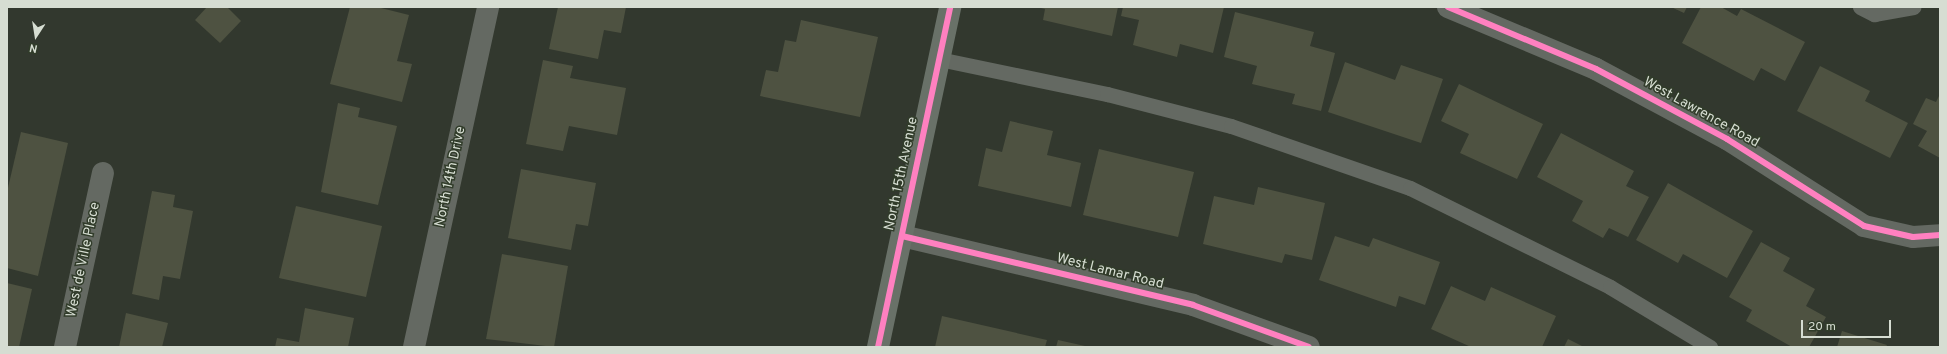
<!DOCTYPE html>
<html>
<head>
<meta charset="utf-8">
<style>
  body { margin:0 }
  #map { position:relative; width:1947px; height:354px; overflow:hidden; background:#32382e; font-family:Overpass,sans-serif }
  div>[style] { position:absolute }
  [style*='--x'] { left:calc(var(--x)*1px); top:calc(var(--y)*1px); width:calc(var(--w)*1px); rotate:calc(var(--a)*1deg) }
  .building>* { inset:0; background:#4e5241 }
  .lane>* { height:15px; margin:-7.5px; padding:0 7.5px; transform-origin:7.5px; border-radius:7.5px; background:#646962 }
  .street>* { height:22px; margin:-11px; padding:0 11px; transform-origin:11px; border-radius:11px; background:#646962 }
  .secondary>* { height:22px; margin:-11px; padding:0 11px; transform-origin:11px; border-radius:11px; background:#697168 }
  .cycleway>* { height:6px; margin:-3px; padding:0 3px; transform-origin:3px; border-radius:3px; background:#ff80c0 }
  span { translate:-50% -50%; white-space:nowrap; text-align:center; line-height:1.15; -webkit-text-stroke:3px #313c2a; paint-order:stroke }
  .street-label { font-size:14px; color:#d6ddd2 }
  .frame { position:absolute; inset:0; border:8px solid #d6ddd2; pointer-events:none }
  .north { position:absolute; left:16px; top:16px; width:40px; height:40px; -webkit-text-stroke:3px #313c2a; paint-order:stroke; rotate:192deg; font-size:11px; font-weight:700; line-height:16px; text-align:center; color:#d6ddd2 }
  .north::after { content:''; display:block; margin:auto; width:14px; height:18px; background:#d6ddd2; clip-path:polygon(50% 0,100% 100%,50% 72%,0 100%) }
  .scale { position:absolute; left:1801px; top:320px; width:90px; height:18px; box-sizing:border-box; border:2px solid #d6ddd2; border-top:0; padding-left:5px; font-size:12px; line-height:14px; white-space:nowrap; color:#d6ddd2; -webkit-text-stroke:3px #313c2a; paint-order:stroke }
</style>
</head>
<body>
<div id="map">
  <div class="building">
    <div style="clip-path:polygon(207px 7px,227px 7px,241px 21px,220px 43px,195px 20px)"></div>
    <div style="clip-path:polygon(350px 7px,377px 7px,409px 15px,397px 61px,412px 64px,402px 102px,330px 84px)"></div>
    <div style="clip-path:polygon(558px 7px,626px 7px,621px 33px,604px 30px,598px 59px,549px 49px)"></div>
    <div style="clip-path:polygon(1037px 7px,1118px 7px,1112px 36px,1043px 20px,1045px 9px)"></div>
    <div style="clip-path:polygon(1123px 7px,1224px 7px,1213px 53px,1180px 44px,1177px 57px,1133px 45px,1139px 20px,1121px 16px)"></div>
    <div style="clip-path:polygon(1671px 7px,1687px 7px,1684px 13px)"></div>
    <div style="clip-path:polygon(1701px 7px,1721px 7px,1737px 16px,1741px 9px,1805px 42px,1785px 81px,1761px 68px,1754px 81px,1682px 43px)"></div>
    <div style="clip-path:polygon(1235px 12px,1314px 32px,1310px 46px,1335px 53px,1321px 111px,1292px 104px,1295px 94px,1252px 84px,1257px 66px,1224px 57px)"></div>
    <div style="clip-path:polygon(801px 20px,878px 37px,860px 117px,760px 96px,766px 70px,778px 72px,785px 40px,796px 42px)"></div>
    <div style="clip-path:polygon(543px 60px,573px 66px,570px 78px,626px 88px,617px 135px,569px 126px,563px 151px,526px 144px)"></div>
    <div style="clip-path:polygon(1345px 62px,1395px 80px,1401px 65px,1443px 79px,1421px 143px,1328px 112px)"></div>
    <div style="clip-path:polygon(1820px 66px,1870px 91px,1865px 101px,1908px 123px,1890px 158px,1797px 111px)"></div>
    <div style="clip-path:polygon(1459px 84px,1543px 124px,1517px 179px,1460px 153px,1469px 134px,1441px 121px)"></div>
    <div style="clip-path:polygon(1940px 94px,1940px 158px,1918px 146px,1927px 131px,1913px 124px,1926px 98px,1936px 102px)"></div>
    <div style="clip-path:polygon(338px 103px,360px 108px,358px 117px,397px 126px,378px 205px,321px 192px)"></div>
    <div style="clip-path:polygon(1010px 121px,1053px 131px,1047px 155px,1081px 163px,1071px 207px,978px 186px,986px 148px,1002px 152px)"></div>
    <div style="clip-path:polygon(21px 132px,68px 143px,38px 276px,7px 268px,7px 192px)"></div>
    <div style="clip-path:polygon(1561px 133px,1634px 171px,1626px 186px,1649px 197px,1628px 237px,1609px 228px,1603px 238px,1572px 221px,1583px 201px,1537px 177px)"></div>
    <div style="clip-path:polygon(1099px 149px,1194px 172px,1178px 237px,1083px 215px)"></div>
    <div style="clip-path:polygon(521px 169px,596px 183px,588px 226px,576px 224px,571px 250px,508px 238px)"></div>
    <div style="clip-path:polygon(1668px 183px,1753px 231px,1727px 278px,1683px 254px,1678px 263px,1636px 240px)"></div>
    <div style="clip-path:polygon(1258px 187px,1325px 203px,1312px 260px,1285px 254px,1282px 263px,1203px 244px,1214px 196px,1254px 205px)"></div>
    <div style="clip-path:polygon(152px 191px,175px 195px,173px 207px,193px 211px,180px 279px,163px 276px,159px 300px,132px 294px)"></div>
    <div style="clip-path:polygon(296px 206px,382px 226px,366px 297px,279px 278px)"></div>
    <div style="clip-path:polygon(1335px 236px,1369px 247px,1373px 238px,1440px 262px,1425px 305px,1399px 296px,1396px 307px,1319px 280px)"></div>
    <div style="clip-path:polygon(1761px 242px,1790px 258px,1783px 271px,1815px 289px,1806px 306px,1826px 317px,1809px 347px,1792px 347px,1746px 321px,1752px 310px,1729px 297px)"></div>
    <div style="clip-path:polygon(502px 254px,568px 266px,554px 347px,486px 339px)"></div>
    <div style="clip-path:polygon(7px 283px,32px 289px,19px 347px,7px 347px)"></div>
    <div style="clip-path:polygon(1451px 286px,1485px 301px,1491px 287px,1556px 316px,1542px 347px,1471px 347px,1431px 329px)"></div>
    <div style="clip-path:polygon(305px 308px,354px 318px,348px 347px,275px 347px,277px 338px,299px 342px)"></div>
    <div style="clip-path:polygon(126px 313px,168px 323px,162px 347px,119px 347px)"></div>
    <div style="clip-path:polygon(942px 316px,1047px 340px,1045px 347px,935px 347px)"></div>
    <div style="clip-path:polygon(1842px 331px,1887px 345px,1886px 347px,1837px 347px)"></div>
    <div style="clip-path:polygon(1568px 339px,1584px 347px,1564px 347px)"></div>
    <div style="clip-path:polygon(1058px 340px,1085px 346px,1085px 347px,1056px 347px)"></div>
  </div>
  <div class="lane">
    <div style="--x:1860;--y:7;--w:16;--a:27"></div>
    <div style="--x:1874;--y:14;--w:40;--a:-10"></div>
    <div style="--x:939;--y:59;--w:172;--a:11.8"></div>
    <div style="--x:1107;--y:94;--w:128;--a:14.5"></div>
    <div style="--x:1231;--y:126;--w:189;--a:19.1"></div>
    <div style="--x:1410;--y:188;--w:223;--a:26.3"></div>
    <div style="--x:1610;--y:287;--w:117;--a:31"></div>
  </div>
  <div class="street">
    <div style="--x:1448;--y:7;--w:160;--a:22.7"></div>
    <div style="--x:1596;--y:69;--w:149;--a:28.1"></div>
    <div style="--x:1727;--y:139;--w:162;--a:32.4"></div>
    <div style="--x:1864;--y:226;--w:50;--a:12.7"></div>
    <div style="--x:1913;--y:237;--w:27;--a:-4"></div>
    <div style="--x:902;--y:236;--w:299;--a:13.3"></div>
    <div style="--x:1193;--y:305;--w:123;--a:19.9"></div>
    <div style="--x:65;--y:347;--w:178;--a:-77.7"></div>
    <div style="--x:414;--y:347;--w:348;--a:-77.7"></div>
  </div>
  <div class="secondary">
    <div style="--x:878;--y:347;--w:348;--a:-78"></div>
  </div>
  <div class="cycleway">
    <div style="--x:1448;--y:7;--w:160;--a:22.7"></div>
    <div style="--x:1596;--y:69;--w:149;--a:28.1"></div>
    <div style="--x:1727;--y:139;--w:162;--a:32.4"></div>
    <div style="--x:1864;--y:226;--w:50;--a:12.7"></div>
    <div style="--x:1913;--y:237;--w:27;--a:-4"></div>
    <div style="--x:902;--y:236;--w:299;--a:13.3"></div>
    <div style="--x:1193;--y:305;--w:123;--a:19.9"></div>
    <div style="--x:878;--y:347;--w:348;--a:-78"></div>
  </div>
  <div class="street-label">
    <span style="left:1701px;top:113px;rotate:29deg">West Lawrence Road</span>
    <span style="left:902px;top:174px;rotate:-78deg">North 15th Avenue</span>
    <span style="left:451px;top:177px;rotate:-78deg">North 14th Drive</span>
    <span style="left:84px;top:260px;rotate:-78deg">West de Ville Place</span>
    <span style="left:1110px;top:272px;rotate:14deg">West Lamar Road</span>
  </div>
  <div class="frame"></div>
  <div class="north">N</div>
  <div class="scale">20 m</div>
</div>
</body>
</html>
